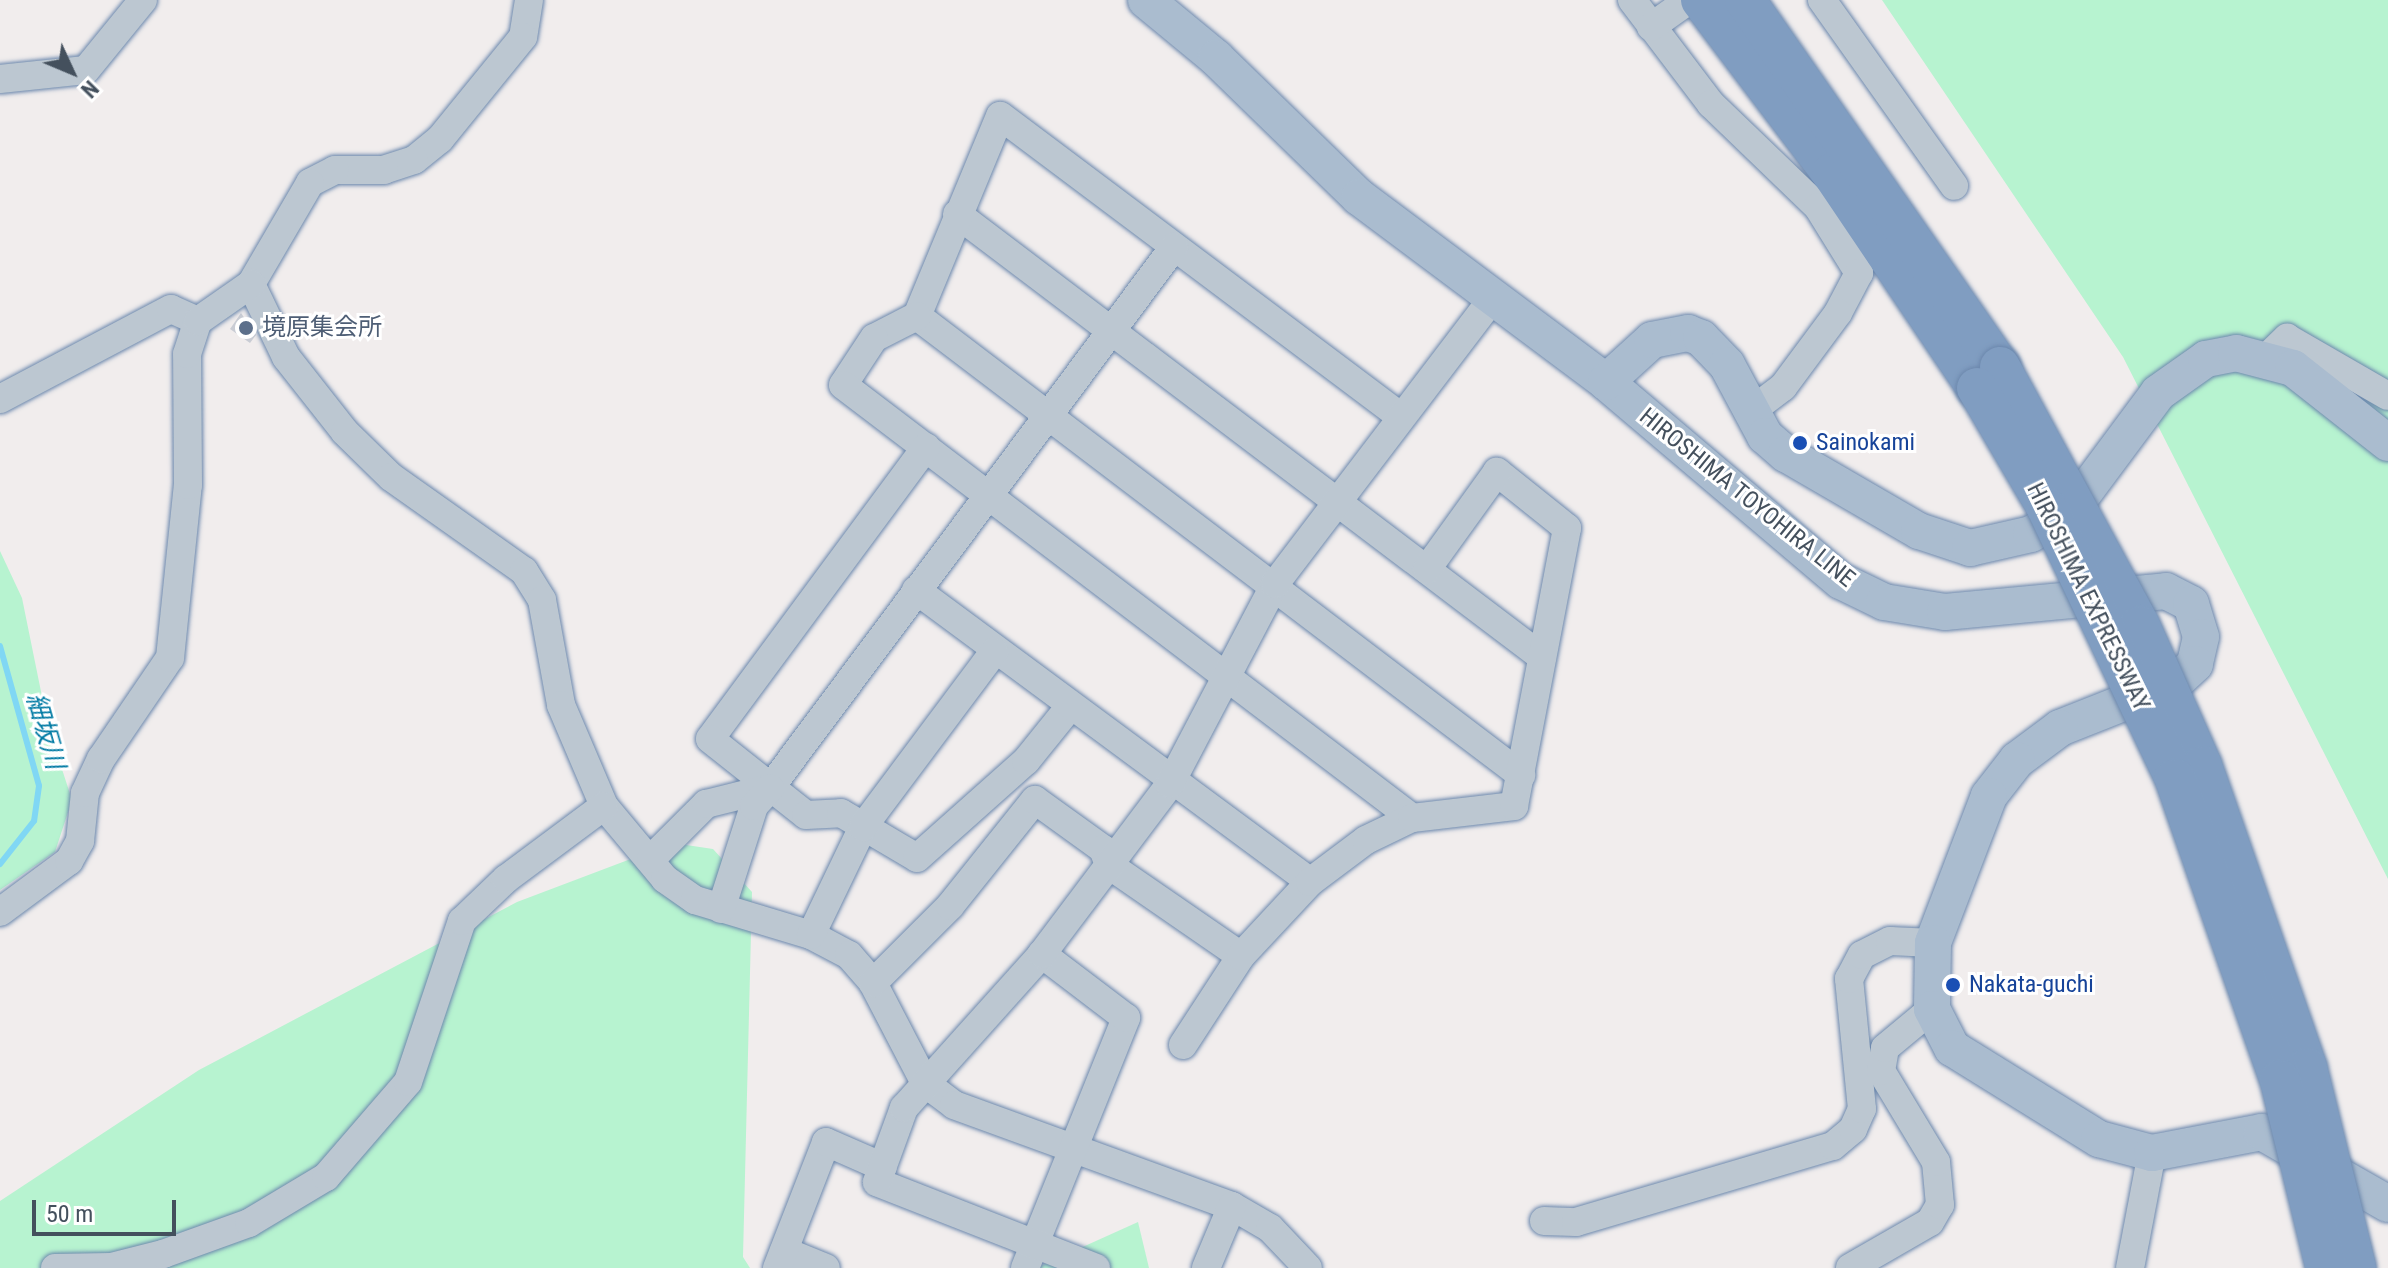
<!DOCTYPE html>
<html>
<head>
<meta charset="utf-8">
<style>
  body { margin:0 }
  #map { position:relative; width:2388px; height:1268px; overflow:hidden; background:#f1eded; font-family:"Roboto Condensed","Noto Sans JP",sans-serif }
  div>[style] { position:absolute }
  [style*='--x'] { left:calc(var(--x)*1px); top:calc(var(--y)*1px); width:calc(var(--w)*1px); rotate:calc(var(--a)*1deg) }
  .green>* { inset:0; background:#b7f3d0 }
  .stream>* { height:6px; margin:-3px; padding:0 3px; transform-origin:3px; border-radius:3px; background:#80d7f4 }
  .building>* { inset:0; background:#c9ccd4 }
  .roads { filter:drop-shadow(0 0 2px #6c88ad) drop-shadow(0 0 2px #6c88ad) }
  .minor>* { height:28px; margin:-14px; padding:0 14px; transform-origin:14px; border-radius:14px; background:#bcc7d1 }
  .major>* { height:36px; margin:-18px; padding:0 18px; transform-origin:18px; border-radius:18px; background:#aabccf }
  .highway>* { height:40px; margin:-20px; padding:0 20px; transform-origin:20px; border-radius:20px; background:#809dc1 }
  .bridges { filter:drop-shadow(0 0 2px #6c88ad) drop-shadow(0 0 2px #6c88ad) }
  .highway-bridge>* { height:40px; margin:-20px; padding:0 20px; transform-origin:20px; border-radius:20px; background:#809dc1 }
  .dots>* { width:22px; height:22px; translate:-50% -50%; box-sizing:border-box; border:4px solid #fff; border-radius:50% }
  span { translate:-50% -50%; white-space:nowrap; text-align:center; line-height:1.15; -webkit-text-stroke:6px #fff; paint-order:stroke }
  .service-label { font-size:24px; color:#4e5e75 }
  .left { translate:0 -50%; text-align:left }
  .transit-label { font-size:24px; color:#164399 }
  .street-label { font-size:24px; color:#44505d }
  .water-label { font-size:26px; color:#027ba4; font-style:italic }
  .north { position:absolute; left:32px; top:32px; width:80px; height:80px; -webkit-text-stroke:6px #fff; paint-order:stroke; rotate:134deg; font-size:22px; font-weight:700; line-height:32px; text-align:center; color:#44505d }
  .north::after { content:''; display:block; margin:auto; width:28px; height:36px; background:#44505d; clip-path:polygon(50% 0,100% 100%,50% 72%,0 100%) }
  .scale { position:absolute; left:32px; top:1200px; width:144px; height:36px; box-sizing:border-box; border:4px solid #44505d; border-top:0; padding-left:10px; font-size:24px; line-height:28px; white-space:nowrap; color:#44505d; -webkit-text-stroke:6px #fff; paint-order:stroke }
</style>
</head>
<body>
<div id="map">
  <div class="green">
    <div style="clip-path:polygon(1882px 0,2388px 0,2388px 879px,2123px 357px)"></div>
    <div style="clip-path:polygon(0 551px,22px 598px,48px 726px,72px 800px,55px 852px,0 890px)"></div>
    <div style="clip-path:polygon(673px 843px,713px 849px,752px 892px,743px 1257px,750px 1268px,0 1268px,0 1201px,199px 1070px,517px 902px)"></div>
    <div style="clip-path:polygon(1138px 1222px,1149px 1268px,1036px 1268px)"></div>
  </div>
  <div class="stream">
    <div style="--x:0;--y:646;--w:145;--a:74.4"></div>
    <div style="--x:39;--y:786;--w:35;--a:98"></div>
    <div style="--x:34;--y:821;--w:55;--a:128.3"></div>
  </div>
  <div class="building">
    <div style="clip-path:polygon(241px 313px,256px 335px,250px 343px,230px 329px)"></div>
  </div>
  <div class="roads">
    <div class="minor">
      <div style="--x:529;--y:0;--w:37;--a:99"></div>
      <div style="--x:523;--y:37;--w:132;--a:129.1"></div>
      <div style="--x:440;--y:139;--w:33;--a:141"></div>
      <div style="--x:414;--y:160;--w:32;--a:162"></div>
      <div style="--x:384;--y:170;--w:49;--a:180"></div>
      <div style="--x:335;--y:170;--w:28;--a:153"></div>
      <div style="--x:310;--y:183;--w:117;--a:120.3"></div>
      <div style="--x:251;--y:284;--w:81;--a:64.4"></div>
      <div style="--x:286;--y:357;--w:95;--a:51.8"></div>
      <div style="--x:345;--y:432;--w:64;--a:44.4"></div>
      <div style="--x:391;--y:477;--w:163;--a:35.3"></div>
      <div style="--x:524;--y:571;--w:34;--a:58"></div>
      <div style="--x:542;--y:600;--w:107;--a:79.7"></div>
      <div style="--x:561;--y:705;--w:110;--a:66.9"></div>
      <div style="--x:604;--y:806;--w:95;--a:50.1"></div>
      <div style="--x:665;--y:879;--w:37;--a:35"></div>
      <div style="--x:695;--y:900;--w:121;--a:16.8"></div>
      <div style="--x:811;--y:935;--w:43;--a:27.8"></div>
      <div style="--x:849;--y:955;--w:37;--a:49"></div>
      <div style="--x:873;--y:983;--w:113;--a:62.5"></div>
      <div style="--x:925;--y:1083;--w:36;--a:37"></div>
      <div style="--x:954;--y:1105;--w:296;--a:20"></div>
      <div style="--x:1232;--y:1206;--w:44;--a:30.1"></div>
      <div style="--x:1270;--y:1228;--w:55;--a:46.5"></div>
      <div style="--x:1632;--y:0;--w:131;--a:52.8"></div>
      <div style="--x:1711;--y:104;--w:149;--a:43.9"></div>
      <div style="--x:1818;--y:207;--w:78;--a:58.2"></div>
      <div style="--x:1859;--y:273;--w:45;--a:117.7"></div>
      <div style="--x:1838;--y:313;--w:92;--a:126.6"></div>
      <div style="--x:1783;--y:387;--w:41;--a:142.9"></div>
      <div style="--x:1822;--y:0;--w:228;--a:54.6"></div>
      <div style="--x:1651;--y:27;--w:47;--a:-35.4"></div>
      <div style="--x:0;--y:79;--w:86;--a:-6"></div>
      <div style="--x:86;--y:70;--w:90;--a:-50.8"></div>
      <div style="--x:957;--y:214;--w:734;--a:37.14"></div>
      <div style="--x:917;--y:316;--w:759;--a:37.23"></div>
      <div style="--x:2267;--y:357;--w:28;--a:-44"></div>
      <div style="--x:2287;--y:338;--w:116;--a:29.9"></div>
      <div style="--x:0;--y:399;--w:193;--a:-27.8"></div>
      <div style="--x:171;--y:309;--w:30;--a:24"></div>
      <div style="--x:1400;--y:416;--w:500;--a:-143.1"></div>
      <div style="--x:1000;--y:116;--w:217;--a:112.5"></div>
      <div style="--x:917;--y:316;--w:48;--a:152.9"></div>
      <div style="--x:874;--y:338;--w:56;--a:123.4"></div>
      <div style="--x:843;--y:385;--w:715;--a:37.27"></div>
      <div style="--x:926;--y:447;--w:363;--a:126.5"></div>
      <div style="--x:710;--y:739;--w:122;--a:38.4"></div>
      <div style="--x:806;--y:815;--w:35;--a:-3"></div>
      <div style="--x:841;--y:813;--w:88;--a:30.6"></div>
      <div style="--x:917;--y:858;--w:146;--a:-41.7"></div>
      <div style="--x:1026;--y:761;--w:67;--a:-51.1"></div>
      <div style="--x:916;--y:590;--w:490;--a:36.5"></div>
      <div style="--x:651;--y:859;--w:78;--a:-45"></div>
      <div style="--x:706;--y:804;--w:66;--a:-14"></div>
      <div style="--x:770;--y:788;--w:675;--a:-53.25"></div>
      <div style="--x:721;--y:909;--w:108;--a:-72.2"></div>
      <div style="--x:754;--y:806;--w:24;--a:-48"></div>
      <div style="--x:0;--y:912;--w:86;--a:-36.5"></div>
      <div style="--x:69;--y:861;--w:23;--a:-61"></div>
      <div style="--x:80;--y:841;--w:48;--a:-84.1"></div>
      <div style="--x:85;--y:793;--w:38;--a:-65"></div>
      <div style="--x:101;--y:759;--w:122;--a:-55.7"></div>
      <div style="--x:170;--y:658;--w:174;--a:-84.1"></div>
      <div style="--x:188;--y:485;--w:131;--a:-90.4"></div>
      <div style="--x:187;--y:354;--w:35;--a:-72"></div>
      <div style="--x:198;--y:321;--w:65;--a:-34.9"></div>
      <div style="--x:811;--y:935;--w:120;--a:-64.3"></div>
      <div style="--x:863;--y:827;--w:219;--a:-53.2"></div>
      <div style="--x:873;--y:983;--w:109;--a:-45"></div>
      <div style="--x:950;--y:906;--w:136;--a:-51.3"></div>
      <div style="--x:1035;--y:800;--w:84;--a:35.8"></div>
      <div style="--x:1103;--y:849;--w:17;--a:69"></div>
      <div style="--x:1109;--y:865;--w:160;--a:34.6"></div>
      <div style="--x:1183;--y:1045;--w:106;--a:-56.9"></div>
      <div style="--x:1241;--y:956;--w:101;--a:-47"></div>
      <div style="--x:1310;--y:882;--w:70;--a:-36.9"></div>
      <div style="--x:1366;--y:840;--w:51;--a:-25.6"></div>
      <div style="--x:1412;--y:818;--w:103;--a:-6.7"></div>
      <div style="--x:1514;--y:806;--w:283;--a:-79.2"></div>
      <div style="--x:1567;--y:528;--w:90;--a:-141.3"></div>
      <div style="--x:1497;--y:472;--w:120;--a:125.8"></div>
      <div style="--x:1544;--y:1221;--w:32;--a:2"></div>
      <div style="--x:1576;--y:1222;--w:268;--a:-16.5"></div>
      <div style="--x:1833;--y:1146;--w:26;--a:-40"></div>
      <div style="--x:1853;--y:1129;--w:22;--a:-66"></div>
      <div style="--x:1862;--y:1109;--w:131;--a:-95.7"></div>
      <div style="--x:1849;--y:979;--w:27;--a:-62"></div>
      <div style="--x:1862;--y:955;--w:31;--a:-27"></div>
      <div style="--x:1890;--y:941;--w:43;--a:2.7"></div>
      <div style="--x:784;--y:1251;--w:45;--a:22"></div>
      <div style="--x:55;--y:1268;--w:56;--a:-1"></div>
      <div style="--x:111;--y:1267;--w:54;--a:-14"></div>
      <div style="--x:163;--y:1254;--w:91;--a:-19.8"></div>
      <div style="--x:249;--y:1223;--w:90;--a:-30.9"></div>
      <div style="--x:326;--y:1177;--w:125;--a:-49.2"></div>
      <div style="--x:408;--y:1082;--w:170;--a:-71.5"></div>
      <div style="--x:462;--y:921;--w:61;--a:-43.7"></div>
      <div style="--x:506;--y:879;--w:122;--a:-36.7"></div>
      <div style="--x:777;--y:1268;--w:135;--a:-68.7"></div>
      <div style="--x:826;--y:1142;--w:62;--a:23.7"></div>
      <div style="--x:1025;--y:1268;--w:270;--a:-68"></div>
      <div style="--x:1126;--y:1018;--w:106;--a:-142.7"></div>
      <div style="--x:1096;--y:1268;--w:235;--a:-158.6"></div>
      <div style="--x:877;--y:1182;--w:79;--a:-70"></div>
      <div style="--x:904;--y:1108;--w:207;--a:-48.1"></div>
      <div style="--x:1042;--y:954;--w:213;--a:-53"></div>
      <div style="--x:1170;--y:784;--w:226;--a:-62.3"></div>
      <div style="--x:1275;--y:584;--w:361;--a:-52.7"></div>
      <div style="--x:1206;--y:1268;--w:67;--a:-67.2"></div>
      <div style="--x:1850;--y:1268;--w:92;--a:-29.9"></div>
      <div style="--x:1930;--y:1222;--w:20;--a:-60"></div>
      <div style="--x:1940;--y:1205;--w:43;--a:-95.3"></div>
      <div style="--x:1936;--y:1162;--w:106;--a:-121.1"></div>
      <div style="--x:1881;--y:1071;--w:23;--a:-80"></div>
      <div style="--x:1885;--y:1048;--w:61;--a:-39.7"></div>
      <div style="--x:2130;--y:1268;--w:117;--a:-79.2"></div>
    </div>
    <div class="major">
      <div style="--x:1146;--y:0;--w:91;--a:39.6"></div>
      <div style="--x:1216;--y:58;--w:199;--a:44.2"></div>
      <div style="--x:1359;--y:197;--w:309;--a:36.8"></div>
      <div style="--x:1606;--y:382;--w:308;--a:40.3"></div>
      <div style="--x:1841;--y:581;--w:48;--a:26"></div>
      <div style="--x:1884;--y:602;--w:62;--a:9.3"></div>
      <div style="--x:1945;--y:612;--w:222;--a:-5.4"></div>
      <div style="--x:2166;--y:591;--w:28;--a:27"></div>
      <div style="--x:2191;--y:604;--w:34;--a:73"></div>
      <div style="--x:2201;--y:637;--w:28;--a:103"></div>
      <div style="--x:2195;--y:664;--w:26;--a:137"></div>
      <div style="--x:2176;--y:682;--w:125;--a:158.4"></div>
      <div style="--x:2060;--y:728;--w:54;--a:143.3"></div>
      <div style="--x:2017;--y:760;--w:46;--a:127.9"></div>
      <div style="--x:1989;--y:796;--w:157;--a:110.9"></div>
      <div style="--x:1933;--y:943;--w:66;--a:90.9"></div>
      <div style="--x:1932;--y:1009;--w:44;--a:62.9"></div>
      <div style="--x:1952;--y:1048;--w:173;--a:31.8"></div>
      <div style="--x:2099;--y:1139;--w:55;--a:14.8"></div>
      <div style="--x:2152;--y:1153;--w:112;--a:-10.8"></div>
      <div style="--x:2262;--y:1132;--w:145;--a:29.7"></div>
      <div style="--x:1606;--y:382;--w:62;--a:-42.4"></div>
      <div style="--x:1652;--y:340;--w:37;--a:-11"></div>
      <div style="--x:1688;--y:333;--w:14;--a:21"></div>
      <div style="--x:1701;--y:338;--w:37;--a:46"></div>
      <div style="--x:1727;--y:365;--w:81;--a:61.8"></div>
      <div style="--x:1765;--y:436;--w:28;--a:41"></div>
      <div style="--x:1786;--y:454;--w:154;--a:30.1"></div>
      <div style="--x:1919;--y:531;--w:54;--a:18.4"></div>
      <div style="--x:1970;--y:548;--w:63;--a:-12.9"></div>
      <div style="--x:2031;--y:534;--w:48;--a:-31.4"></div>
      <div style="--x:2072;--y:509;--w:144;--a:-53.4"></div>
      <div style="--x:2158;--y:393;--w:59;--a:-35.3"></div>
      <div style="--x:2206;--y:359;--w:31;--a:-11"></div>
      <div style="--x:2236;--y:353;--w:59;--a:14.7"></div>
      <div style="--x:2293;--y:368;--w:121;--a:38.3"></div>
    </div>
    <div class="highway">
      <div style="--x:1701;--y:0;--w:217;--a:52.9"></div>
      <div style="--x:1832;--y:173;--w:259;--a:56"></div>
      <div style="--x:1745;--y:0;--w:447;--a:55.2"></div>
    </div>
  </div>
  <div class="bridges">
    <div class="highway-bridge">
      <div style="--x:2000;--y:367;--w:294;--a:61.6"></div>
      <div style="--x:2140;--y:626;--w:153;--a:66.1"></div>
      <div style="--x:2202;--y:766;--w:320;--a:70.8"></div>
      <div style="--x:2307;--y:1068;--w:206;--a:76.2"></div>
      <div style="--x:1977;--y:388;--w:139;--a:59.7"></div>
      <div style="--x:2047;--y:508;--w:300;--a:64.7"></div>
      <div style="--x:2175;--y:779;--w:319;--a:70.8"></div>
      <div style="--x:2280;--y:1080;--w:194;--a:76.3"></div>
    </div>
  </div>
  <div class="dots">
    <div style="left:246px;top:328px;background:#5c6f8a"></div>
    <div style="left:1800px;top:443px;background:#1a4fb4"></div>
    <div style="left:1953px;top:985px;background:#1a4fb4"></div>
  </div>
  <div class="service-label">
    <span class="left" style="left:262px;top:328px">境原集会所</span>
  </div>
  <div class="transit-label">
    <span class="left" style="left:1816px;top:443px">Sainokami</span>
    <span class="left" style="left:1969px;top:985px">Nakata-guchi</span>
  </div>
  <div class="street-label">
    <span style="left:1747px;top:498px;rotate:39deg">HIROSHIMA TOYOHIRA LINE</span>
    <span style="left:2088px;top:597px;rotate:64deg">HIROSHIMA EXPRESSWAY</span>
  </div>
  <div class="water-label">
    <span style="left:45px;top:731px;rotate:74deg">細坂川</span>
  </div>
  <div class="north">N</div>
  <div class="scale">50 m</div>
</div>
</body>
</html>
